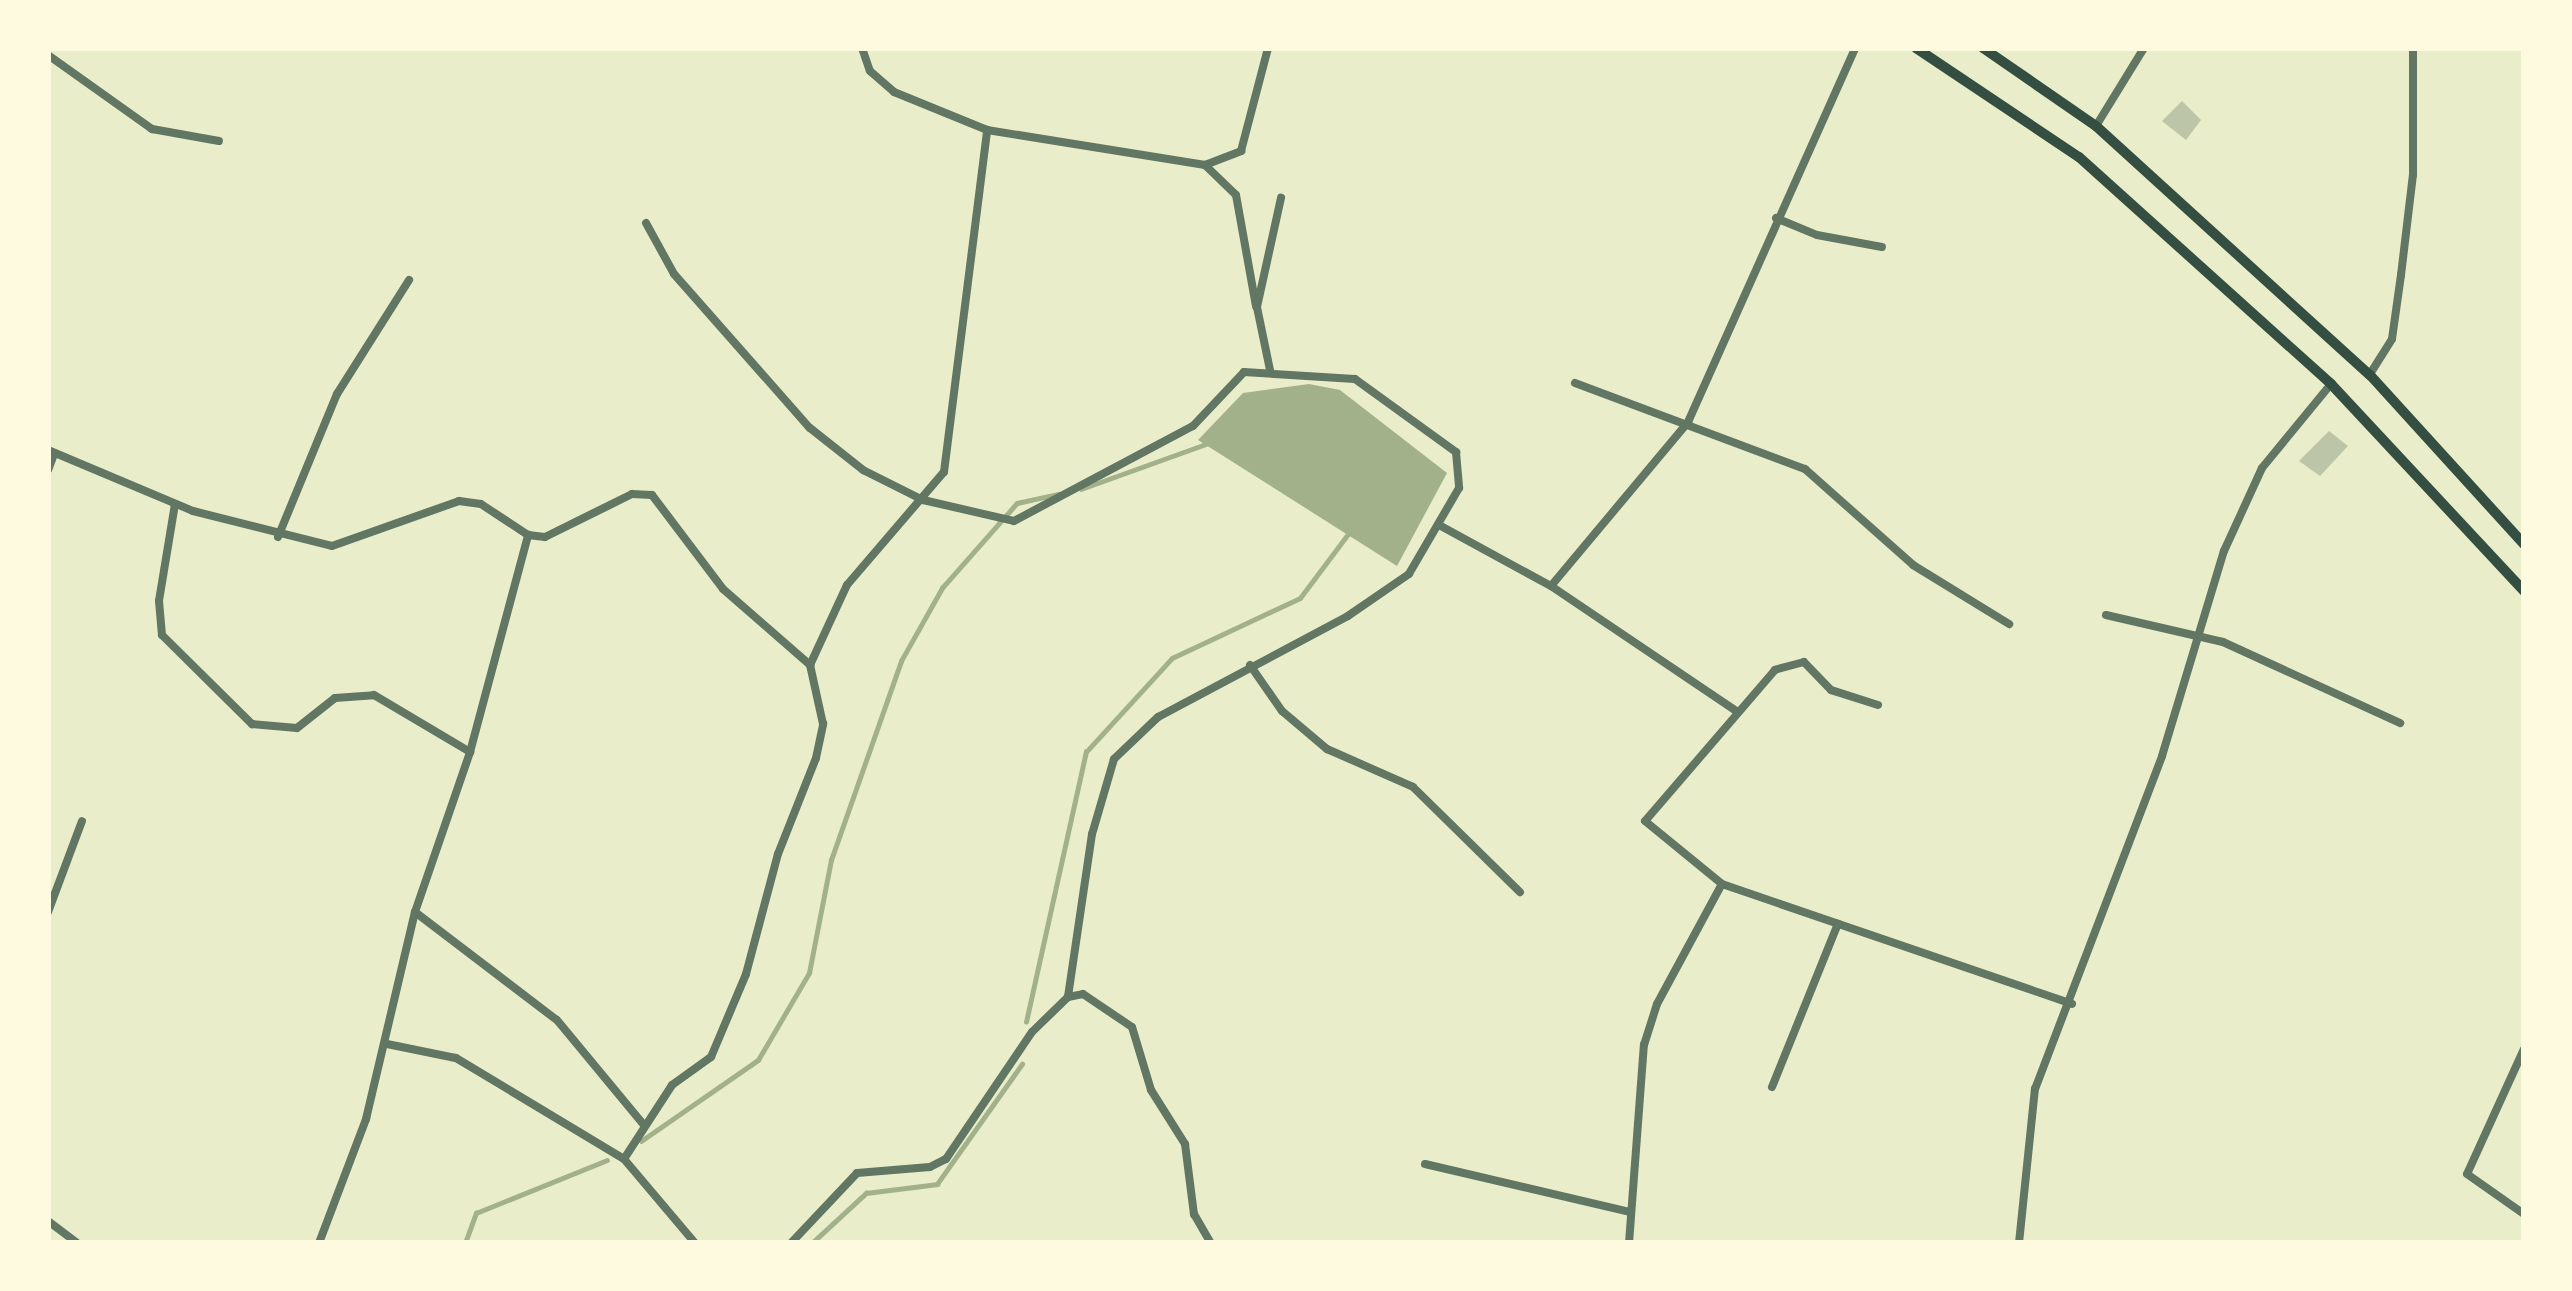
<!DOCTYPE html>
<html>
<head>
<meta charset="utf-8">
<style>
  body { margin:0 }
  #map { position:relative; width:2572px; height:1291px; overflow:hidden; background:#e9edc9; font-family:Jost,sans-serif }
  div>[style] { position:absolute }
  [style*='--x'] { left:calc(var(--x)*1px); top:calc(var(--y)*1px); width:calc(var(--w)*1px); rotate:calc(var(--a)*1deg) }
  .water>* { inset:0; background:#a3b18a }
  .stream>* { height:4.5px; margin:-2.25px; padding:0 2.25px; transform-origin:2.25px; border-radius:2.25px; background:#a3b18a }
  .building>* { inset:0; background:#bcc5a7 }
  .minor>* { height:8px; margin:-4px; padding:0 4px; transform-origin:4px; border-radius:4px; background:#617663 }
  .primary>* { height:10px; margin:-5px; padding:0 5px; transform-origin:5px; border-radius:5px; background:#344e41 }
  span { translate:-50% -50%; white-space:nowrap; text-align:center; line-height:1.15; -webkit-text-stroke:12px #fefae0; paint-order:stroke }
  .frame { position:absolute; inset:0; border:51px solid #fefae0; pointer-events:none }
</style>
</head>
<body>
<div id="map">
  <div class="water">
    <div style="clip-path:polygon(1309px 384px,1340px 390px,1447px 473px,1397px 566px,1198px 440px,1243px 393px)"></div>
  </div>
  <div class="stream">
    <div style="--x:1081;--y:489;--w:133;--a:-19.8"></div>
    <div style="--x:1026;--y:1022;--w:277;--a:-77.5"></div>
    <div style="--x:1086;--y:752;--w:127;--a:-47.5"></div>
    <div style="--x:1172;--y:658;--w:141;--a:-25.1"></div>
    <div style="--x:1300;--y:598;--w:80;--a:-53.1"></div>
    <div style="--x:641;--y:1141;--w:142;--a:-34.7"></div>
    <div style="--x:758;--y:1060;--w:101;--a:-59.6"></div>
    <div style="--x:809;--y:973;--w:115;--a:-79"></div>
    <div style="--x:831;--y:860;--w:211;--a:-70.6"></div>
    <div style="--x:901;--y:661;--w:84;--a:-60.7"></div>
    <div style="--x:942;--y:588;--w:113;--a:-48.6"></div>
    <div style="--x:1017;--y:503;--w:42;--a:-12.4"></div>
    <div style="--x:465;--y:1243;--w:32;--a:-70"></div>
    <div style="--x:476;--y:1213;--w:141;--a:-22"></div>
    <div style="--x:812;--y:1243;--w:74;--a:-42.8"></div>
    <div style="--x:866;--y:1193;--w:72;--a:-7.2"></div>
    <div style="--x:937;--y:1184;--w:147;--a:-54.7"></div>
  </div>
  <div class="building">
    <div style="clip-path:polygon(2182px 101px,2201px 120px,2186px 140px,2162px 121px)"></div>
    <div style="clip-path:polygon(2329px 431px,2348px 446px,2320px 476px,2299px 461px)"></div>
  </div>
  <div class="minor">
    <div style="--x:862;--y:48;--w:24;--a:71"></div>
    <div style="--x:870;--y:71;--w:32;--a:41"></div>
    <div style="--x:894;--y:92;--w:100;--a:22.2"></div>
    <div style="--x:987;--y:130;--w:221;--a:9.1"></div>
    <div style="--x:1205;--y:165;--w:39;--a:-21"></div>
    <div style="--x:1241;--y:151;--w:106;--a:-75.3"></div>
    <div style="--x:48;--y:55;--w:128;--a:35.4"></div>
    <div style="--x:152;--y:129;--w:68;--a:10.2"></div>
    <div style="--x:2096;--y:126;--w:92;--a:-58.4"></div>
    <div style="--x:1205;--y:165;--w:43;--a:44.1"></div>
    <div style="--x:1236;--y:195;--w:113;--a:79.8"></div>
    <div style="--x:1776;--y:218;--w:44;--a:22.5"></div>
    <div style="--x:1817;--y:235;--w:66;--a:10.5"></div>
    <div style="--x:646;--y:223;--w:58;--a:61.2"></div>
    <div style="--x:674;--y:274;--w:205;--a:48.6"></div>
    <div style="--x:810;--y:428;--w:68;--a:38.4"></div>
    <div style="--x:863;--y:470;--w:67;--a:26.6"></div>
    <div style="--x:923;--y:500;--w:93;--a:13"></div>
    <div style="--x:1014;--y:521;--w:203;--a:-28"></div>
    <div style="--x:1193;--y:426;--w:74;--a:-46.6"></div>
    <div style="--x:1244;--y:372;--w:111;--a:3.6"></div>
    <div style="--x:1355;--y:379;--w:125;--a:35.9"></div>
    <div style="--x:1456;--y:452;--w:36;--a:85"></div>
    <div style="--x:1459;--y:488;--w:99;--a:120.2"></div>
    <div style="--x:1409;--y:574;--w:74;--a:145.5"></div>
    <div style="--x:1348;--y:616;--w:215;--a:152"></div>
    <div style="--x:1158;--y:717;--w:61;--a:136.3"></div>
    <div style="--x:1114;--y:759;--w:78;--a:106.3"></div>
    <div style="--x:1092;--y:834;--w:165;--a:98.4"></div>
    <div style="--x:1270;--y:370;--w:64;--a:-101.7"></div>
    <div style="--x:1257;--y:307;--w:112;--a:-77.6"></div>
    <div style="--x:2370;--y:374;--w:41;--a:-57.8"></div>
    <div style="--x:2392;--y:339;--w:65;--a:-82"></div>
    <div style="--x:2401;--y:275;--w:101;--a:-83.2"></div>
    <div style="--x:2413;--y:175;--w:127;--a:-90"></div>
    <div style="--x:1575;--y:383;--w:246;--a:20.5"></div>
    <div style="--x:1805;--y:469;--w:144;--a:41.6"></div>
    <div style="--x:1913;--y:565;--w:113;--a:31.6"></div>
    <div style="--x:48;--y:450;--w:157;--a:22.8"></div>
    <div style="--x:193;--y:511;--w:143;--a:14.1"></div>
    <div style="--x:332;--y:546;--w:135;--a:-19.5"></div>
    <div style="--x:459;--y:501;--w:22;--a:8"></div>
    <div style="--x:481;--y:504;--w:56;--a:33.4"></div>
    <div style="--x:528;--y:535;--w:17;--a:7"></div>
    <div style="--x:545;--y:537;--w:97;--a:-26.3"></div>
    <div style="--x:632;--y:494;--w:20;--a:3"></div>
    <div style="--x:652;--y:495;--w:118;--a:52.9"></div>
    <div style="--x:723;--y:589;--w:116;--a:41.1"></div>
    <div style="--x:48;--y:470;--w:17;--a:-69"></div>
    <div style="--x:175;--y:504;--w:98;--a:99.4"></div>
    <div style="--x:159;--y:601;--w:34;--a:85"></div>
    <div style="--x:162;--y:635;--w:127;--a:44.7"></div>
    <div style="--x:252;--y:724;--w:45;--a:5.1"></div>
    <div style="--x:297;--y:728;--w:48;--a:-38.3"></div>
    <div style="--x:335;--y:698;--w:39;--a:-4"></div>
    <div style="--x:374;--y:695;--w:112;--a:30.7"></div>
    <div style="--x:1439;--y:525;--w:128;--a:28.6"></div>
    <div style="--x:1551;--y:586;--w:214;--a:-50.1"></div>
    <div style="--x:1688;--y:422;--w:410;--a:-65.9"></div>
    <div style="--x:278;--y:537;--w:155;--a:-67.6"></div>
    <div style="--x:337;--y:394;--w:135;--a:-57.7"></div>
    <div style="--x:1551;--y:586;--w:225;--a:34"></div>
    <div style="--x:2106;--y:615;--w:120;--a:13"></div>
    <div style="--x:2223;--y:642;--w:195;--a:24.6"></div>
    <div style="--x:1250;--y:665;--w:56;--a:55.2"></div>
    <div style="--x:1282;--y:711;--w:59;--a:40.2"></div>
    <div style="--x:1327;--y:749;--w:94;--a:23.8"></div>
    <div style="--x:1413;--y:787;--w:150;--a:44.5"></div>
    <div style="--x:1878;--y:705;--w:49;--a:-162.3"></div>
    <div style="--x:1831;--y:690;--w:39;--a:-134"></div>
    <div style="--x:1804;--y:662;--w:30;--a:165"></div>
    <div style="--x:1775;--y:670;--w:199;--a:130.7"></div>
    <div style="--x:1645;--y:821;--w:99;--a:39.3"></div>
    <div style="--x:1722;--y:884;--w:370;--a:18.9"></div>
    <div style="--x:48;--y:912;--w:97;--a:-69.5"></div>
    <div style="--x:415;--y:912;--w:178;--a:37.3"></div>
    <div style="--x:557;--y:1020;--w:136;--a:50.4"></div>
    <div style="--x:387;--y:1044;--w:70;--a:11.5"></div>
    <div style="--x:456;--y:1058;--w:196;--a:31"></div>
    <div style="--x:624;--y:1159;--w:110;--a:49.8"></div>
    <div style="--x:2524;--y:1049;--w:137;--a:114.5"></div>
    <div style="--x:2467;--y:1174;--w:70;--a:35.1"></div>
    <div style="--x:1772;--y:1087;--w:176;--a:-68"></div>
    <div style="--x:624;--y:1159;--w:88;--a:-57"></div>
    <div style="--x:672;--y:1085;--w:48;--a:-35.7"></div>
    <div style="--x:711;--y:1057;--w:90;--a:-67.1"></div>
    <div style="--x:746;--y:974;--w:124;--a:-75.1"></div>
    <div style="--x:778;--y:854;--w:103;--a:-68.4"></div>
    <div style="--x:816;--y:758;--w:35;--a:-78"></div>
    <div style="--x:823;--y:724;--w:60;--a:-102.4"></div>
    <div style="--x:810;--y:665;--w:88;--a:-65.2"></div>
    <div style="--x:847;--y:585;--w:149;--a:-49.4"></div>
    <div style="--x:944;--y:472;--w:345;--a:-82.8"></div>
    <div style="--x:1425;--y:1164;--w:210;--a:13.2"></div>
    <div style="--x:48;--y:1221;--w:36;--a:37"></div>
    <div style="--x:319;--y:1243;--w:133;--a:-69.2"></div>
    <div style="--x:366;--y:1119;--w:213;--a:-76.7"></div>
    <div style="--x:415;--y:912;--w:169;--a:-71"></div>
    <div style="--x:470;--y:752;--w:225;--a:-75"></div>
    <div style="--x:791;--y:1243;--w:96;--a:-46.7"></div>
    <div style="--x:857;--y:1173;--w:73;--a:-4.7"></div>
    <div style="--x:930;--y:1167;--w:18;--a:-27"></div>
    <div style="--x:946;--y:1159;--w:153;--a:-55.9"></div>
    <div style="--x:1032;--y:1032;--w:50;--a:-44.2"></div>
    <div style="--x:1068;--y:997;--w:15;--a:-11"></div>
    <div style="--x:1083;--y:994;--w:59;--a:34"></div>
    <div style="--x:1132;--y:1027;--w:66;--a:73.2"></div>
    <div style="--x:1151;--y:1090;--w:64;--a:57.8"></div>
    <div style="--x:1185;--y:1144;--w:71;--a:82.7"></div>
    <div style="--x:1194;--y:1214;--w:34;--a:60"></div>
    <div style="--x:1629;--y:1243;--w:199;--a:-85.7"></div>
    <div style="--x:1644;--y:1045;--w:43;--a:-72.4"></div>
    <div style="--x:1657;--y:1004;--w:136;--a:-61.6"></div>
    <div style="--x:2019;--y:1243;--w:155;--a:-84.1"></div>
    <div style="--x:2035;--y:1089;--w:356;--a:-69.1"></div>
    <div style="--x:2162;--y:756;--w:214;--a:-73.2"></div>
    <div style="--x:2224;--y:551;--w:91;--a:-65.4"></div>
    <div style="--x:2262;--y:468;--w:109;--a:-50.6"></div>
  </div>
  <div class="primary">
    <div style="--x:1916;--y:48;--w:196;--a:33.8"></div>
    <div style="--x:2079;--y:157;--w:339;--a:42"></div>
    <div style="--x:2331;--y:384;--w:283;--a:47"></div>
    <div style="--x:1983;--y:48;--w:137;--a:34.6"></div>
    <div style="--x:2096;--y:126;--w:370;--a:42.3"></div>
    <div style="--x:2370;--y:375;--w:229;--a:47.7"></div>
  </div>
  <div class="frame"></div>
</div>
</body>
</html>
